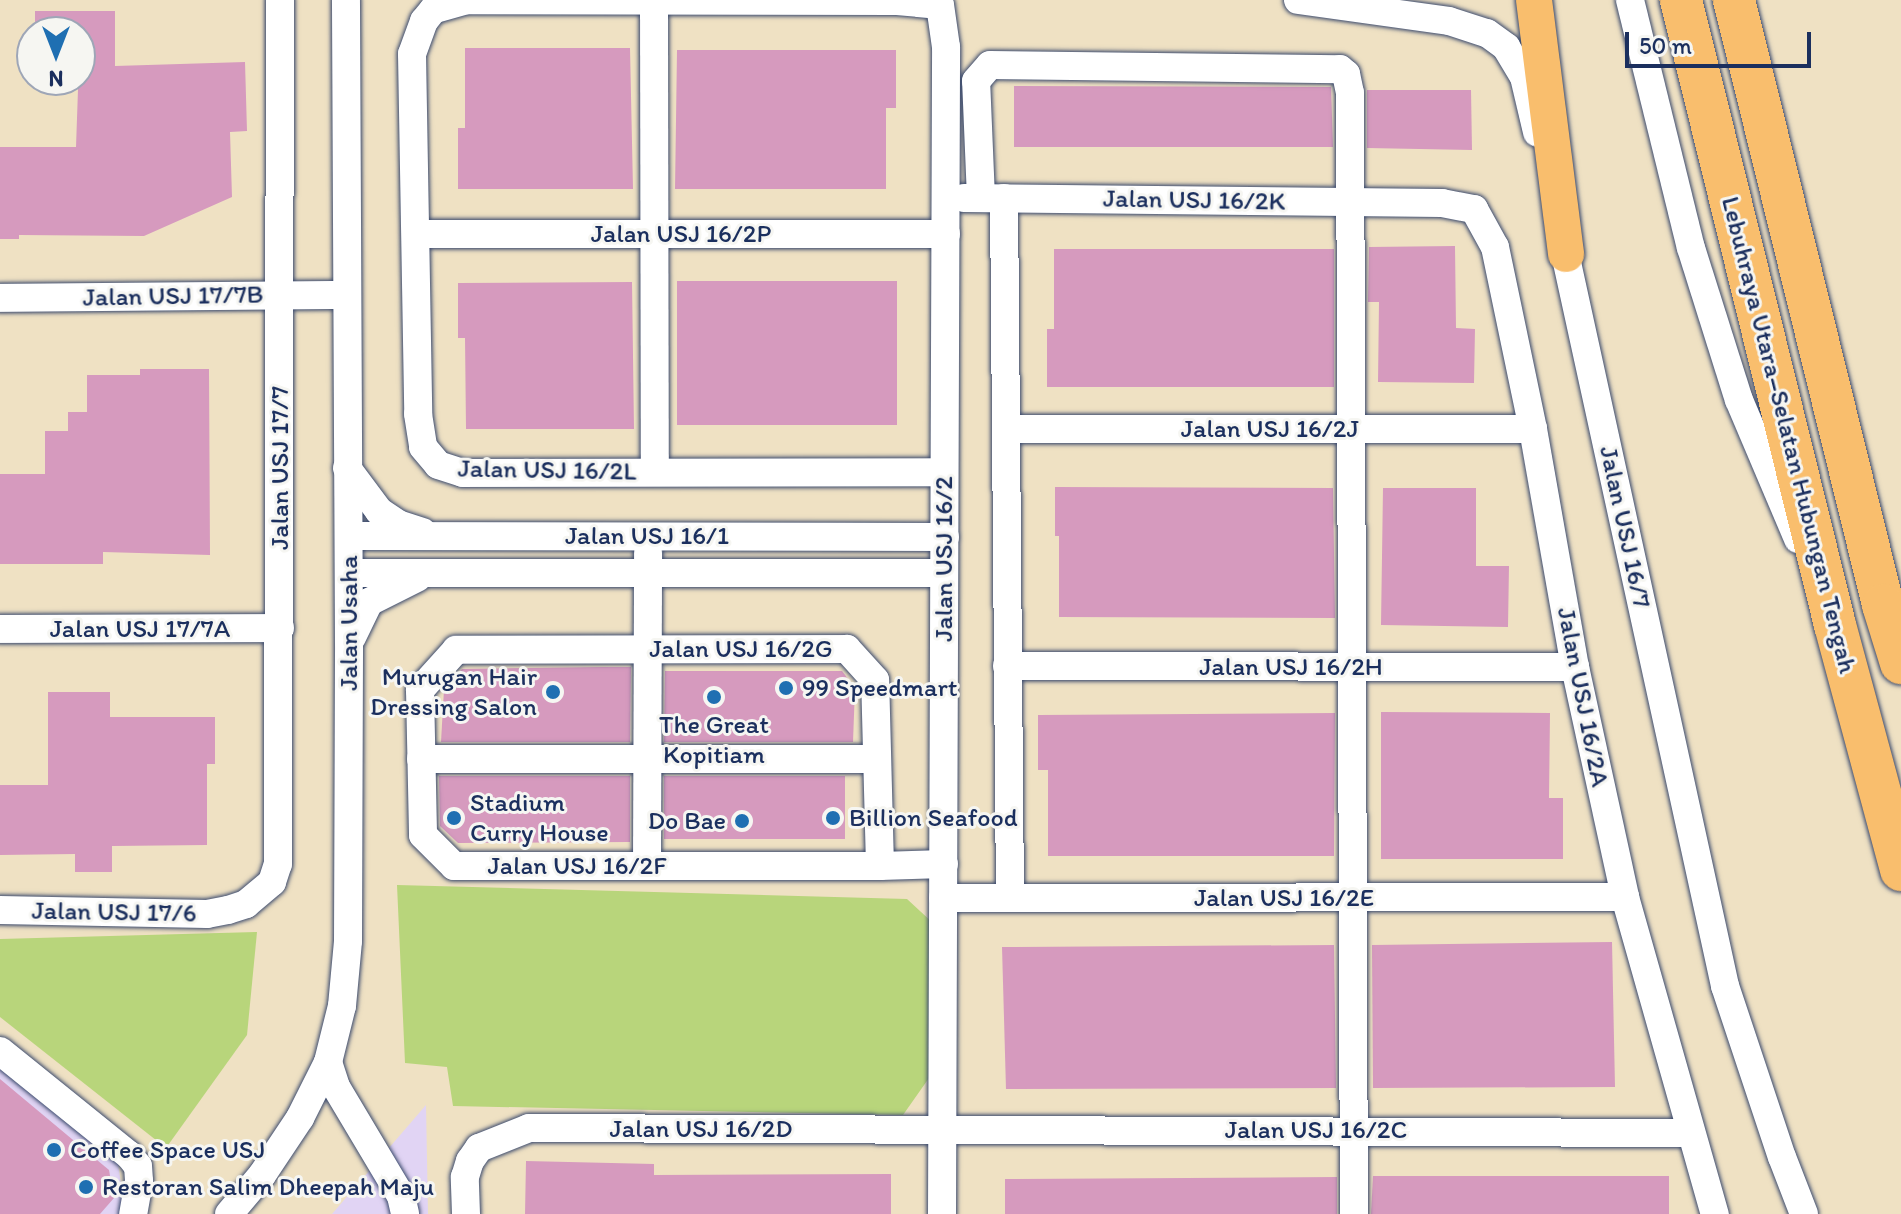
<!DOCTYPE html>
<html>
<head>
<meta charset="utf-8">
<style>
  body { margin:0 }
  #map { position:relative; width:1901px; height:1214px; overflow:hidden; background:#efe1c3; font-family:Itim,sans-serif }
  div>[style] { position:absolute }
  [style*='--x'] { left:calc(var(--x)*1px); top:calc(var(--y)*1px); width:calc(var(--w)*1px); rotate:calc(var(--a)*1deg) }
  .built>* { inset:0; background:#e1d4f4 }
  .green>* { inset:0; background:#b8d57b }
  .building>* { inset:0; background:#d69abe }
  .roads { filter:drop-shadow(0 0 2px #3b4a6d) drop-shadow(0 0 2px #3b4a6d) }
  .minor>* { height:28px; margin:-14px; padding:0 14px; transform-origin:14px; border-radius:14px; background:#fff }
  .major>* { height:36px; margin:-18px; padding:0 18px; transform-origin:18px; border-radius:18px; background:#f9be6d }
  .highway>* { height:42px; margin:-21px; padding:0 21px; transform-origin:21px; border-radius:21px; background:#f9be6d }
  .dots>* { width:22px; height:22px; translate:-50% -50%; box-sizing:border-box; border:4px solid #f6f6f2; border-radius:50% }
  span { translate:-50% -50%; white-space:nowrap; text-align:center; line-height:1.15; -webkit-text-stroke:6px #f6f6f2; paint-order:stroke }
  .street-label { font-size:26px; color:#1b2f5e }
  .poi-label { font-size:26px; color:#1b2f5e }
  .right { translate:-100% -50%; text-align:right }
  .left { translate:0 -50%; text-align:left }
  .north { position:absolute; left:16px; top:16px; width:80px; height:80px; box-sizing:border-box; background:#f6f6f2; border:2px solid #9ea6b7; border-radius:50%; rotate:180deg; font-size:22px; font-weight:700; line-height:32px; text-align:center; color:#1b2f5e }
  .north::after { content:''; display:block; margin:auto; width:28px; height:36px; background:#1f6fb2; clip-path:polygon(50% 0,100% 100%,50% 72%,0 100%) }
  .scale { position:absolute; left:1625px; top:32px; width:186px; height:36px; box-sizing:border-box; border:4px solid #1b2f5e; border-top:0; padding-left:10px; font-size:24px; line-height:28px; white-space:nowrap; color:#1b2f5e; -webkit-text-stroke:6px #f6f6f2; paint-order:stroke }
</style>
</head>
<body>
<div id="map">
  <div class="built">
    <div style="clip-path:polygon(0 1067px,118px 1164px,125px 1209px,121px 1214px,0 1214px)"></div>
    <div style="clip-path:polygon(426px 1105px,428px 1214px,332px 1214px)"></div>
  </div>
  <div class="green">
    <div style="clip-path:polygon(397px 885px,907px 899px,933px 923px,929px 1078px,903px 1115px,453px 1106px,447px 1067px,405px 1063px)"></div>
    <div style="clip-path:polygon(257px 932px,247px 1035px,166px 1148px,0 1017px,0 939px)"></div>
  </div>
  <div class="building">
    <div style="clip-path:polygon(35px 11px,115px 11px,115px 66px,245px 62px,247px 131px,230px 132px,232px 197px,144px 236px,19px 235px,19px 239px,0 239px,0 147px,76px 147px,80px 32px,35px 32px)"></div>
    <div style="clip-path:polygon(465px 48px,630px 48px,633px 189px,458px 189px,458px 128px,465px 128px)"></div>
    <div style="clip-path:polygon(677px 50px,896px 50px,896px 108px,886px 108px,886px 189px,675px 189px)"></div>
    <div style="clip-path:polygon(1014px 86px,1331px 87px,1333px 147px,1014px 147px)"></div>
    <div style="clip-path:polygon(1367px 90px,1471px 90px,1472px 150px,1367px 148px)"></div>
    <div style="clip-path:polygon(1455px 246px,1456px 328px,1475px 329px,1474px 383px,1378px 382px,1379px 302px,1368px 302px,1369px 247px)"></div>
    <div style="clip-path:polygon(1054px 249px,1334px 249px,1334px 387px,1047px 387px,1047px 329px,1054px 329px)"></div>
    <div style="clip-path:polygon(677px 281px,897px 281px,897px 425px,677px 425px)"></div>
    <div style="clip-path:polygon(632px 282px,634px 429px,466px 429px,465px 338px,458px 338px,458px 283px)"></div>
    <div style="clip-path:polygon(140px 369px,209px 369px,210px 555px,103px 552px,103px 564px,0 564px,0 474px,45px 474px,45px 431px,68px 431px,68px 412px,87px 412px,87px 375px,140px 375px)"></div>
    <div style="clip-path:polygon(1055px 487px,1333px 488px,1335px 618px,1059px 617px,1059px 536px,1055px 536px)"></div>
    <div style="clip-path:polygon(1383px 488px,1476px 488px,1476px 566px,1509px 566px,1508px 627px,1381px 625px)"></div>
    <div style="clip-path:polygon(602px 667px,631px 667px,630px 742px,441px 742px,444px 689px,462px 669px)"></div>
    <div style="clip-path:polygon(665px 671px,842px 671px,855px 688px,853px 742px,664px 742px)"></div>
    <div style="clip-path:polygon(48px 692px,110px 692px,110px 717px,215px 717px,215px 764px,207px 764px,207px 845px,112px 846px,112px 872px,75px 872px,75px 854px,0 855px,0 785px,48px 785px)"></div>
    <div style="clip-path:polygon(1381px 712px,1550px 713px,1549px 798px,1563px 798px,1563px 859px,1381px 859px)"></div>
    <div style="clip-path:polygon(1335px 713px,1334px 856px,1048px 856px,1048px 770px,1038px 770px,1038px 715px)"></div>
    <div style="clip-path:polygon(439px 776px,630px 776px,630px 842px,458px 843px,440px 826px)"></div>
    <div style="clip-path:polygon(664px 776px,845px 776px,845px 839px,664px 839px)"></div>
    <div style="clip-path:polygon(1612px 942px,1615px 1087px,1373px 1088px,1372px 945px)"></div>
    <div style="clip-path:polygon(1334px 945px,1336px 1088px,1006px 1089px,1002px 947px)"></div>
    <div style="clip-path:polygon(0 1079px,109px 1170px,114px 1198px,100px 1214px,0 1214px)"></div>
    <div style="clip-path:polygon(526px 1161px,654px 1164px,654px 1175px,891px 1174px,891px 1214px,525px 1214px)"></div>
    <div style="clip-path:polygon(1669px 1176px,1669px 1214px,1371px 1214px,1373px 1176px)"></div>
    <div style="clip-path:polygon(1337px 1177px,1337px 1214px,1005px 1214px,1005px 1179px)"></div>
  </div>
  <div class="roads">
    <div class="minor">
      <div style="--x:654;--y:0;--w:472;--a:89.9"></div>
      <div style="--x:1298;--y:0;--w:152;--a:7.9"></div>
      <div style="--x:1449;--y:21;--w:40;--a:18"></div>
      <div style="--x:1487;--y:33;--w:24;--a:36"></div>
      <div style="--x:1506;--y:47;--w:35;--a:59"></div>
      <div style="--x:1524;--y:77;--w:57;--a:76.7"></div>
      <div style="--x:1630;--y:0;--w:255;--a:76.2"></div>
      <div style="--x:1691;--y:248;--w:159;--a:72.5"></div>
      <div style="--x:1739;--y:400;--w:151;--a:67"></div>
      <div style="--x:964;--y:198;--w:478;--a:0.6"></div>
      <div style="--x:1442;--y:203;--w:33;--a:11"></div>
      <div style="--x:1474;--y:209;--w:43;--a:61.1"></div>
      <div style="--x:1495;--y:247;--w:186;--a:78.2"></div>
      <div style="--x:1533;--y:429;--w:242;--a:80"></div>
      <div style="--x:1575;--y:667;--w:235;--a:77.7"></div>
      <div style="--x:1625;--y:897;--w:330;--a:74.2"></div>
      <div style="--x:981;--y:198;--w:117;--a:-92.4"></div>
      <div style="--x:976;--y:81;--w:21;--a:-49"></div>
      <div style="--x:990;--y:65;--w:350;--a:0.7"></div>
      <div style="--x:1340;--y:69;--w:8;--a:40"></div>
      <div style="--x:1346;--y:74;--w:19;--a:78"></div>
      <div style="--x:1350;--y:93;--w:1121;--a:89.8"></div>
      <div style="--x:1004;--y:198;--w:700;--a:89.51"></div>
      <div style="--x:416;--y:234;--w:530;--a:0"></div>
      <div style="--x:1561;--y:235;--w:769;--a:77.68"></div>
      <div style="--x:1725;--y:986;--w:180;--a:71.6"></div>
      <div style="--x:1782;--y:1157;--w:61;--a:68.9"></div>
      <div style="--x:0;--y:298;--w:346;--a:-0.5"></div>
      <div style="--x:1006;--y:429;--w:527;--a:0"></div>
      <div style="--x:347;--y:468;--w:54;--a:53.3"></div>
      <div style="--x:379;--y:511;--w:23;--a:34"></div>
      <div style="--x:398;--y:524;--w:26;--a:18"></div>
      <div style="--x:349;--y:536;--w:596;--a:0.1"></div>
      <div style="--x:349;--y:573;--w:595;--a:0"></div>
      <div style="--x:0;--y:629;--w:280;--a:-0.2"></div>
      <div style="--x:352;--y:637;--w:39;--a:-64"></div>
      <div style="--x:369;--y:602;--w:54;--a:-26.6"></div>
      <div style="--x:1007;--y:666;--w:568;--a:0.1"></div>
      <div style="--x:421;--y:759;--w:456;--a:0"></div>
      <div style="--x:647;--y:866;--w:313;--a:-89.8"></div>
      <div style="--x:880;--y:866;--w:186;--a:-91.5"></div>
      <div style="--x:875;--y:680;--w:42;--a:-132.1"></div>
      <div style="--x:847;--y:649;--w:391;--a:179.9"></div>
      <div style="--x:456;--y:650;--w:54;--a:132"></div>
      <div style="--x:420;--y:690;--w:145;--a:88.8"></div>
      <div style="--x:423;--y:835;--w:44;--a:45"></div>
      <div style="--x:454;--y:866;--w:426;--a:0"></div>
      <div style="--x:880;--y:866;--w:64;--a:-1.8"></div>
      <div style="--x:943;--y:898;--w:682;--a:-0.08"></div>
      <div style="--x:0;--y:910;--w:207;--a:1.1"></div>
      <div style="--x:207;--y:914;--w:21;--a:-11"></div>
      <div style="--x:228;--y:910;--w:19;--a:-18"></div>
      <div style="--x:246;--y:904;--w:34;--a:-40"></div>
      <div style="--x:272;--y:882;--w:19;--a:-72"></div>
      <div style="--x:278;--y:864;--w:864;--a:-89.87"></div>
      <div style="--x:0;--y:1051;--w:166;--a:38.9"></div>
      <div style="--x:129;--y:1155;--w:14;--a:51"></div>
      <div style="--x:138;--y:1166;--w:15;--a:86"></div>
      <div style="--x:139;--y:1181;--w:34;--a:100"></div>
      <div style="--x:328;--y:1062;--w:26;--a:72"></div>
      <div style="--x:336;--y:1087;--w:127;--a:59.2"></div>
      <div style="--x:401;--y:1196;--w:18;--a:77"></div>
      <div style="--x:229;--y:1214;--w:51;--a:-49.8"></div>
      <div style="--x:262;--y:1175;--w:69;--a:-56.3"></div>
      <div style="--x:300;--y:1118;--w:63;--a:-63.4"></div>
      <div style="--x:328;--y:1062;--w:58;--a:-76"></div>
      <div style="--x:342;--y:1006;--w:65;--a:-84.7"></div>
      <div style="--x:348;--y:941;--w:298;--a:-89.8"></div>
      <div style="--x:349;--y:643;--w:643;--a:-90.27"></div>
      <div style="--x:466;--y:1214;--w:37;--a:-92"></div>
      <div style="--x:465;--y:1177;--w:17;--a:-73"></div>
      <div style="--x:470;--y:1161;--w:16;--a:-55"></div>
      <div style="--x:479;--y:1148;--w:54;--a:-21.8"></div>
      <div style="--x:529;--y:1128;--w:1162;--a:0.25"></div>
      <div style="--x:942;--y:1214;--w:1167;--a:-89.8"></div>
      <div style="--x:946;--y:47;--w:42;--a:-98.1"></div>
      <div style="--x:940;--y:5;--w:43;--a:-174.7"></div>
      <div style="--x:897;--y:1;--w:430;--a:-179.9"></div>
      <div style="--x:467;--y:0;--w:35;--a:164"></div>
      <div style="--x:433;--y:10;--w:14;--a:129"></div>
      <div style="--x:424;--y:21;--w:35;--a:110"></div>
      <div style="--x:412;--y:54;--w:360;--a:89"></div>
      <div style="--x:418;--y:414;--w:33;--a:81"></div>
      <div style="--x:423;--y:447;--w:23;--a:50"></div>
      <div style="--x:438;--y:465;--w:26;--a:18"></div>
      <div style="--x:463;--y:473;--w:481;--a:-0.1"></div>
    </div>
    <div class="major">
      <div style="--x:1534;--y:0;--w:256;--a:82.8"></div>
    </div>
    <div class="highway">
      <div style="--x:1681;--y:0;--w:644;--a:76.16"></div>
      <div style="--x:1835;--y:625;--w:254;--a:74.9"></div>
      <div style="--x:1734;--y:0;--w:623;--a:76.16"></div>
      <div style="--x:1883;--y:605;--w:61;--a:72.8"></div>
    </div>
  </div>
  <div class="dots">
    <div style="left:786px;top:688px;background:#1f6fb2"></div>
    <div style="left:553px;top:692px;background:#1f6fb2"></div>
    <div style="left:714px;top:697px;background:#1f6fb2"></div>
    <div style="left:454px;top:818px;background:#1f6fb2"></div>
    <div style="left:833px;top:818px;background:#1f6fb2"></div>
    <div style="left:742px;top:821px;background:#1f6fb2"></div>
    <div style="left:54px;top:1150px;background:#1f6fb2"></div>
    <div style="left:86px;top:1187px;background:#1f6fb2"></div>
  </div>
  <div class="street-label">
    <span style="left:1194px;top:200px;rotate:1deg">Jalan USJ 16/2K</span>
    <span style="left:681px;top:234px">Jalan USJ 16/2P</span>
    <span style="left:173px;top:296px;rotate:-1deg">Jalan USJ 17/7B</span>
    <span style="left:1270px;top:429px">Jalan USJ 16/2J</span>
    <span style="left:1789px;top:435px;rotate:76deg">Lebuhraya Utara–Selatan Hubungan Tengah</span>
    <span style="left:280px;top:468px;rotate:-90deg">Jalan USJ 17/7</span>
    <span style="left:547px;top:470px;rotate:1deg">Jalan USJ 16/2L</span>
    <span style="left:1625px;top:527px;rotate:78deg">Jalan USJ 16/7</span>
    <span style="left:647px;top:536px">Jalan USJ 16/1</span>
    <span style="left:944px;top:559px;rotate:-90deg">Jalan USJ 16/2</span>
    <span style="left:349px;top:623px;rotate:-90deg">Jalan Usaha</span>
    <span style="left:140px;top:629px">Jalan USJ 17/7A</span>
    <span style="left:741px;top:649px">Jalan USJ 16/2G</span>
    <span style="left:1291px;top:667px">Jalan USJ 16/2H</span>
    <span style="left:1583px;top:697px;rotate:79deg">Jalan USJ 16/2A</span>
    <span style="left:577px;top:866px">Jalan USJ 16/2F</span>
    <span style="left:1284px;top:898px">Jalan USJ 16/2E</span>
    <span style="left:114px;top:912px;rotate:1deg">Jalan USJ 17/6</span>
    <span style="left:701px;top:1129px">Jalan USJ 16/2D</span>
    <span style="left:1316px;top:1130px">Jalan USJ 16/2C</span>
  </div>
  <div class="poi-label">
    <span class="right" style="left:537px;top:692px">Murugan Hair<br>Dressing Salon</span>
    <span class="left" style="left:802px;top:688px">99 Speedmart</span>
    <span style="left:714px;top:740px">The Great<br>Kopitiam</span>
    <span class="left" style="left:470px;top:818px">Stadium<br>Curry House</span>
    <span class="left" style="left:849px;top:818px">Billion Seafood</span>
    <span class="right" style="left:726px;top:821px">Do Bae</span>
    <span class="left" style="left:70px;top:1150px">Coffee Space USJ</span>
    <span class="left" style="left:102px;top:1187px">Restoran Salim Dheepah Maju</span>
  </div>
  <div class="north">N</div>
  <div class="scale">50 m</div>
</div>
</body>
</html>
